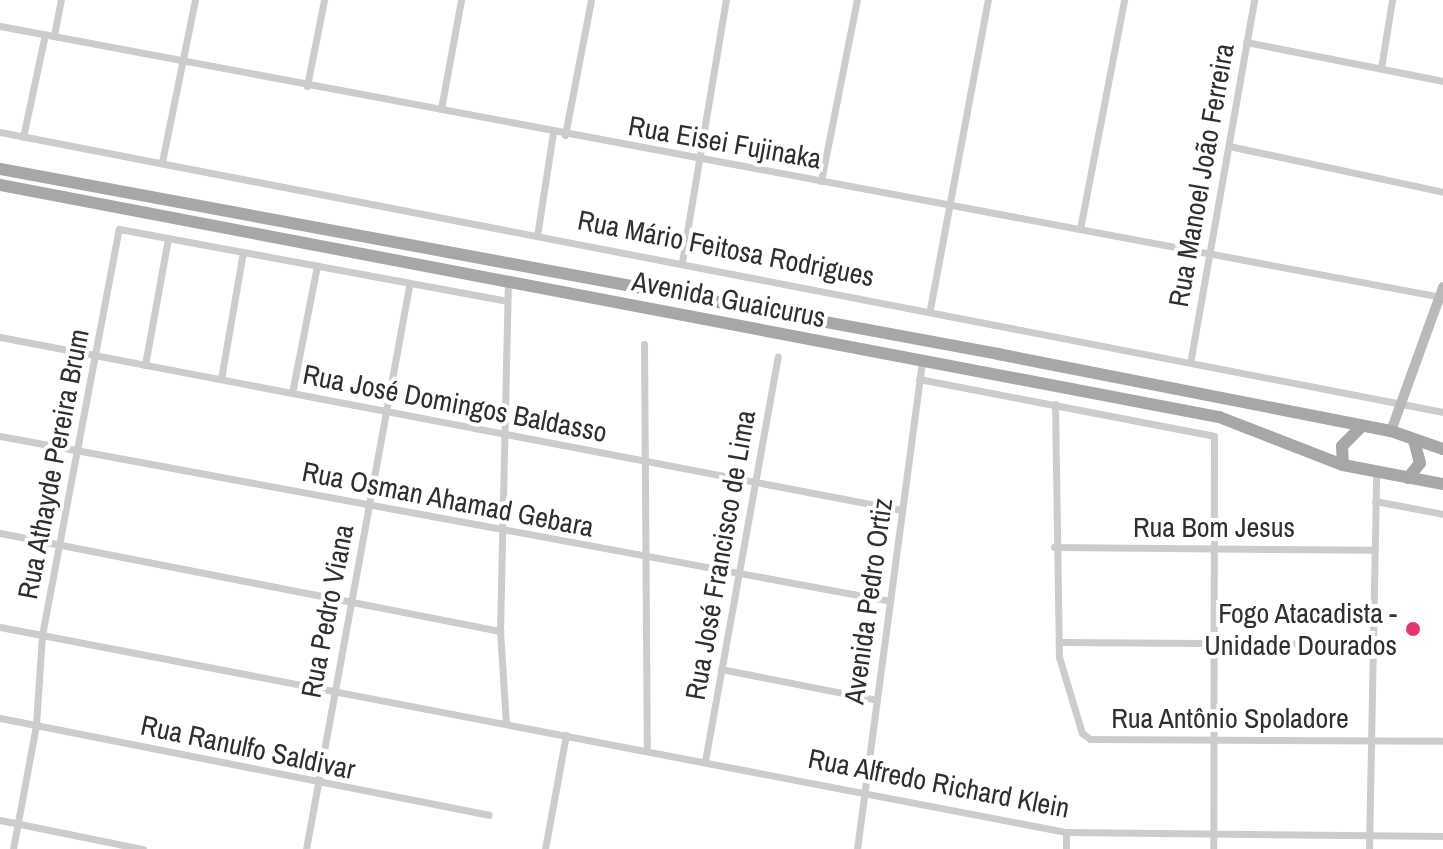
<!DOCTYPE html>
<html>
<head>
<meta charset="utf-8">
<style>
  body { margin:0 }
  #map { position:relative; width:1443px; height:849px; overflow:hidden; background:#fff; font-family:"Archivo Narrow",sans-serif }
  div>[style] { position:absolute }
  [style*='--x'] { left:calc(var(--x)*1px); top:calc(var(--y)*1px); width:calc(var(--w)*1px); rotate:calc(var(--a)*1deg) }
  .street>* { height:7px; margin:-3.5px; padding:0 3.5px; transform-origin:3.5px; border-radius:3.5px; background:#ccc }
  .secondary>* { height:10px; margin:-5px; padding:0 5px; transform-origin:5px; border-radius:5px; background:#b9b9b9 }
  .primary>* { height:12px; margin:-6px; padding:0 6px; transform-origin:6px; border-radius:6px; background:#a7a7a7 }
  .dots>* { width:22px; height:22px; translate:-50% -50%; box-sizing:border-box; border:4px solid #fff; border-radius:50% }
  span { translate:-50% -50%; white-space:nowrap; text-align:center; line-height:1.15; -webkit-text-stroke:8px #fff; paint-order:stroke }
  .street-label { font-size:28px; color:#2f2f2f }
  .poi-label { font-size:28px; color:#2f2f2f }
  .right { translate:-100% -50%; text-align:right }
</style>
</head>
<body>
<div id="map">
  <div class="street">
    <div style="--x:0;--y:26;--w:1466;--a:10.65"></div>
    <div style="--x:54;--y:35;--w:36;--a:-79"></div>
    <div style="--x:1246;--y:42;--w:201;--a:11.2"></div>
    <div style="--x:1381;--y:68;--w:69;--a:-80.8"></div>
    <div style="--x:307;--y:86;--w:88;--a:-78.8"></div>
    <div style="--x:441;--y:109;--w:111;--a:-79.6"></div>
    <div style="--x:0;--y:132;--w:1470;--a:10.98"></div>
    <div style="--x:565;--y:135;--w:137;--a:-79.1"></div>
    <div style="--x:23;--y:137;--w:105;--a:-77.9"></div>
    <div style="--x:1229;--y:146;--w:219;--a:12.1"></div>
    <div style="--x:162;--y:162;--w:165;--a:-78.5"></div>
    <div style="--x:821;--y:181;--w:185;--a:-78.8"></div>
    <div style="--x:1080;--y:229;--w:233;--a:-79.1"></div>
    <div style="--x:537;--y:236;--w:104;--a:-81.2"></div>
    <div style="--x:682;--y:262;--w:266;--a:-80.5"></div>
    <div style="--x:930;--y:309;--w:314;--a:-79.4"></div>
    <div style="--x:0;--y:337;--w:918;--a:10.86"></div>
    <div style="--x:644;--y:344;--w:406;--a:89.6"></div>
    <div style="--x:1191;--y:358;--w:364;--a:-80"></div>
    <div style="--x:145;--y:365;--w:128;--a:-79.7"></div>
    <div style="--x:221;--y:379;--w:129;--a:-80.2"></div>
    <div style="--x:919;--y:379;--w:300;--a:10.9"></div>
    <div style="--x:1214;--y:436;--w:413;--a:90.1"></div>
    <div style="--x:292;--y:393;--w:130;--a:-78.9"></div>
    <div style="--x:1055;--y:404;--w:253;--a:89.1"></div>
    <div style="--x:1059;--y:657;--w:79;--a:73.2"></div>
    <div style="--x:1082;--y:733;--w:10;--a:37"></div>
    <div style="--x:1090;--y:739;--w:353;--a:0.3"></div>
    <div style="--x:0;--y:436;--w:905;--a:10.5"></div>
    <div style="--x:1375;--y:501;--w:69;--a:10.8"></div>
    <div style="--x:0;--y:533;--w:510;--a:11.09"></div>
    <div style="--x:1054;--y:547;--w:320;--a:0.5"></div>
    <div style="--x:0;--y:627;--w:1086;--a:10.89"></div>
    <div style="--x:1066;--y:832;--w:377;--a:0.6"></div>
    <div style="--x:1059;--y:642;--w:315;--a:0.4"></div>
    <div style="--x:721;--y:669;--w:159;--a:11.2"></div>
    <div style="--x:0;--y:718;--w:498;--a:11.2"></div>
    <div style="--x:506;--y:724;--w:93;--a:-93.7"></div>
    <div style="--x:500;--y:631;--w:350;--a:-88.7"></div>
    <div style="--x:705;--y:761;--w:411;--a:-79.8"></div>
    <div style="--x:0;--y:820;--w:146;--a:11.5"></div>
    <div style="--x:1066;--y:832;--w:17;--a:90"></div>
    <div style="--x:13;--y:849;--w:126;--a:-79.5"></div>
    <div style="--x:36;--y:725;--w:90;--a:-86.2"></div>
    <div style="--x:42;--y:635;--w:413;--a:-79.3"></div>
    <div style="--x:119;--y:229;--w:394;--a:10.5"></div>
    <div style="--x:306;--y:849;--w:572;--a:-79.63"></div>
    <div style="--x:545;--y:849;--w:116;--a:-79.6"></div>
    <div style="--x:857;--y:849;--w:493;--a:-82.4"></div>
    <div style="--x:1369;--y:849;--w:375;--a:-88.9"></div>
  </div>
  <div class="secondary">
    <div style="--x:1391;--y:431;--w:153;--a:-70.1"></div>
  </div>
  <div class="primary">
    <div style="--x:0;--y:169;--w:1015;--a:10.5"></div>
    <div style="--x:998;--y:354;--w:400;--a:11.1"></div>
    <div style="--x:1391;--y:431;--w:55;--a:19.1"></div>
    <div style="--x:0;--y:185;--w:1241;--a:10.78"></div>
    <div style="--x:1219;--y:417;--w:133;--a:21.2"></div>
    <div style="--x:1343;--y:465;--w:102;--a:10.8"></div>
    <div style="--x:1343;--y:465;--w:19;--a:-93"></div>
    <div style="--x:1342;--y:446;--w:25;--a:-45"></div>
    <div style="--x:1408;--y:478;--w:19;--a:-51"></div>
    <div style="--x:1420;--y:463;--w:23;--a:-105"></div>
  </div>
  <div class="dots">
    <div style="left:1413px;top:629px;background:#e33473"></div>
  </div>
  <div class="street-label">
    <span style="left:725px;top:142px;rotate:10deg">Rua Eisei Fujinaka</span>
    <span style="left:1201px;top:175px;rotate:-80deg">Rua Manoel João Ferreira</span>
    <span style="left:726px;top:248px;rotate:11deg">Rua Mário Feitosa Rodrigues</span>
    <span style="left:729px;top:299px;rotate:11deg">Avenida Guaicurus</span>
    <span style="left:455px;top:403px;rotate:11deg">Rua José Domingos Baldasso</span>
    <span style="left:53px;top:464px;rotate:-79deg">Rua Athayde Pereira Brum</span>
    <span style="left:448px;top:499px;rotate:11deg">Rua Osman Ahamad Gebara</span>
    <span style="left:1214px;top:527px">Rua Bom Jesus</span>
    <span style="left:720px;top:555px;rotate:-80deg">Rua José Francisco de Lima</span>
    <span style="left:868px;top:601px;rotate:-82deg">Avenida Pedro Ortiz</span>
    <span style="left:327px;top:611px;rotate:-79deg">Rua Pedro Viana</span>
    <span style="left:1230px;top:718px">Rua Antônio Spoladore</span>
    <span style="left:248px;top:747px;rotate:12deg">Rua Ranulfo Saldivar</span>
    <span style="left:939px;top:783px;rotate:11deg">Rua Alfredo Richard Klein</span>
  </div>
  <div class="poi-label">
    <span class="right" style="left:1397px;top:629px">Fogo Atacadista -<br>Unidade Dourados</span>
  </div>
</div>
</body>
</html>
